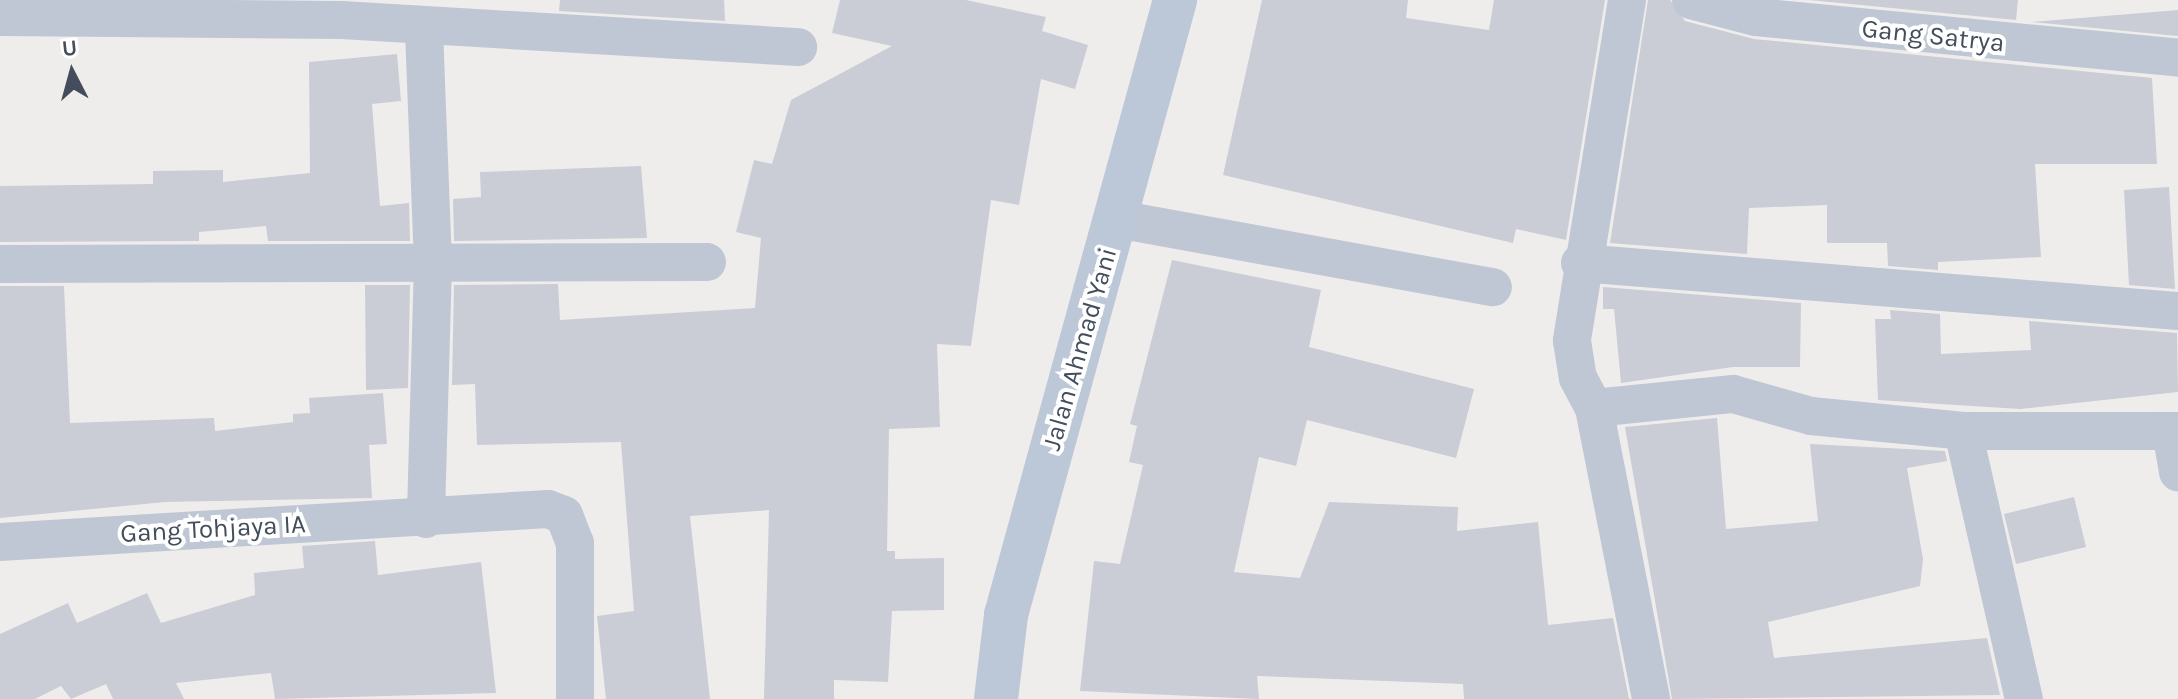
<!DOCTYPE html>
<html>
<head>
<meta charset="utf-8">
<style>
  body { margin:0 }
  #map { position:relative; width:2178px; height:699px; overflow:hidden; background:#efecec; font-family:Karla,sans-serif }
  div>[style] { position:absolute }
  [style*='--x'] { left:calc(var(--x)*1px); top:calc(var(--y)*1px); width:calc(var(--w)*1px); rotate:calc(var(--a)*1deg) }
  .building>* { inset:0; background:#cacdd5 }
  .minor>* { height:38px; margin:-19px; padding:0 19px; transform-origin:19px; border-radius:19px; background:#bec7d3 }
  .secondary>* { height:44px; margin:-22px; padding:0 22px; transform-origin:22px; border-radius:22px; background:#bcc7d7 }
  span { translate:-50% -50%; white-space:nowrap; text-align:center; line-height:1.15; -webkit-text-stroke:8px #fff; paint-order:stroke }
  .street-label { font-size:26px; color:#434d5b }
  .north { position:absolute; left:32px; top:32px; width:80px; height:80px; -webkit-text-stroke:6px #fff; paint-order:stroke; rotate:354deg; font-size:22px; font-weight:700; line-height:32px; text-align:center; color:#434d5b }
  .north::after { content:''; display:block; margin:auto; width:28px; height:36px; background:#434d5b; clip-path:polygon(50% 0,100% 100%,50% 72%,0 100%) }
</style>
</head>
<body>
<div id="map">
  <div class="building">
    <div style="clip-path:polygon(560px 0,724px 0,725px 21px,559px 11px)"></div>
    <div style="clip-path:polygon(840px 0,966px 0,1046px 17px,1042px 31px,1088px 45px,1075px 89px,1041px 79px,1019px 205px,991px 200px,971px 346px,937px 344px,940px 427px,889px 429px,887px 551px,895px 551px,895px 559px,944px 558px,944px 610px,892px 611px,888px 682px,834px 680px,834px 699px,764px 699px,769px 510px,690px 516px,710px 699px,606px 699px,597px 616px,634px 611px,621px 442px,477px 445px,475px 384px,452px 385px,454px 285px,558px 284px,560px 320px,755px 308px,761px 238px,736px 232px,754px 160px,772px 164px,791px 100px,892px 46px,832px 33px)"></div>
    <div style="clip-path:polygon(1262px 0,1408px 0,1406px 18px,1489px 30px,1494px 0,1605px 0,1566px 240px,1516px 229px,1513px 243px,1223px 175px)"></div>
    <div style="clip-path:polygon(1648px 0,1670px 0,1685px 21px,1754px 39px,2152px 78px,2157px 164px,2035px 164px,2041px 257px,1938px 262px,1938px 270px,1888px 266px,1887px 243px,1827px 243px,1827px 205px,1749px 208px,1747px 254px,1610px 243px)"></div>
    <div style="clip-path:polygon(1809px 0,2018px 0,2016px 20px)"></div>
    <div style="clip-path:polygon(2178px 10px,2178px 36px,2032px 22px)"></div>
    <div style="clip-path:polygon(397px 54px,401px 101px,372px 104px,380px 206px,409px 203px,410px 241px,268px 241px,266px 226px,199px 232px,199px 241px,0 242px,0 186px,153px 184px,153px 171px,223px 170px,223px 182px,310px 173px,309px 62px)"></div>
    <div style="clip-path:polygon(641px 166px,647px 238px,454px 241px,453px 199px,481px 197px,480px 172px)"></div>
    <div style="clip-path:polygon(2169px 187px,2175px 289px,2129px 285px,2124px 190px)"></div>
    <div style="clip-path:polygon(1172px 260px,1321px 290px,1309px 347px,1474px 389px,1456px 458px,1307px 420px,1296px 466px,1259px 457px,1234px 572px,1300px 578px,1329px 502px,1458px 507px,1457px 531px,1538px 522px,1548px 625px,1613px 618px,1629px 699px,1464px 699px,1463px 684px,1257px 676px,1259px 699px,1080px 691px,1094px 561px,1120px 564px,1143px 465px,1129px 462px,1137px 426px,1130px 424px)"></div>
    <div style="clip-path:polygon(365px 285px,410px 285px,408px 388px,366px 390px)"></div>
    <div style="clip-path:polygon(0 286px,64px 286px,70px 423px,214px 418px,215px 431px,293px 422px,293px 414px,310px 413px,309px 398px,383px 393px,387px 444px,369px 445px,372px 498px,165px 502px,0 518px)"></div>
    <div style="clip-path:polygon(1603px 287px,1801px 303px,1800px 367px,1733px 367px,1621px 383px,1614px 309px,1603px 309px)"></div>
    <div style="clip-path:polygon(1890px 310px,1940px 314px,1941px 354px,2031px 350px,2029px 321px,2177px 333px,2178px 392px,2020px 409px,1878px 400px,1875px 319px,1891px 319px)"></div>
    <div style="clip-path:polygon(1717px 418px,1726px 529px,1818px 521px,1810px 444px,1945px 451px,1947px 461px,1907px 468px,1923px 559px,1920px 586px,1768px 622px,1774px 658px,1987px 638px,2000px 695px,1672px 699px,1625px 427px)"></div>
    <div style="clip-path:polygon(2074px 497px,2086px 547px,2016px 564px,2004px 514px)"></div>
    <div style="clip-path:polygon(375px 541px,378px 575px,481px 562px,496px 693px,275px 699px,271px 673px,176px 683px,184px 699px,113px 699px,106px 684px,71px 699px,61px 686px,35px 699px,0 699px,0 634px,68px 603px,77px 623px,147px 593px,161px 623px,255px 595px,254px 573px,304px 568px,302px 546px)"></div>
  </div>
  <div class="minor">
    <div style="--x:1627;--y:0;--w:345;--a:99.2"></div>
    <div style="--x:1572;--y:341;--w:37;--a:81"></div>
    <div style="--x:1578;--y:378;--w:34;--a:62"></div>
    <div style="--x:1594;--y:408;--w:297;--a:78.9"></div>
    <div style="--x:1691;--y:0;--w:67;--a:14.7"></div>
    <div style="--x:1756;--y:17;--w:424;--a:5.5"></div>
    <div style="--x:0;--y:17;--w:342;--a:0.5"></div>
    <div style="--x:342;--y:20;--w:457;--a:3.4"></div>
    <div style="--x:424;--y:30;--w:233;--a:87.8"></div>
    <div style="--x:433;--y:263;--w:256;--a:91.6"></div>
    <div style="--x:1117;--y:219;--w:382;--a:10.3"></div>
    <div style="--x:1580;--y:263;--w:600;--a:4.59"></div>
    <div style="--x:0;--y:264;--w:707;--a:-0.16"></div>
    <div style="--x:1594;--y:408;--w:140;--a:-5.8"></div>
    <div style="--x:1733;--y:394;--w:81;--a:15.8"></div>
    <div style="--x:1811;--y:416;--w:153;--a:5.6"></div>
    <div style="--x:1963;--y:431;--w:215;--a:0"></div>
    <div style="--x:1963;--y:431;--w:275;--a:77.2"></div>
    <div style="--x:2171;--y:431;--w:42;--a:80.3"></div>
    <div style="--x:0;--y:542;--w:549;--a:-3.45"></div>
    <div style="--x:548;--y:509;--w:17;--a:21"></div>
    <div style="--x:564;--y:515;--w:30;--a:69"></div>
    <div style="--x:575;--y:543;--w:156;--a:90"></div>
  </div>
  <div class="secondary">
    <div style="--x:996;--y:699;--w:85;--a:-83.2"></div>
    <div style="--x:1006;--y:615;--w:638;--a:-74.63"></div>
  </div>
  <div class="street-label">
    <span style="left:1933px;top:36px;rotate:6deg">Gang Satrya</span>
    <span style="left:1080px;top:349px;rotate:-74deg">Jalan Ahmad Yani</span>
    <span style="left:213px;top:529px;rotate:-3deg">Gang Tohjaya IA</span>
  </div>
  <div class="north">U</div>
</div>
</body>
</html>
